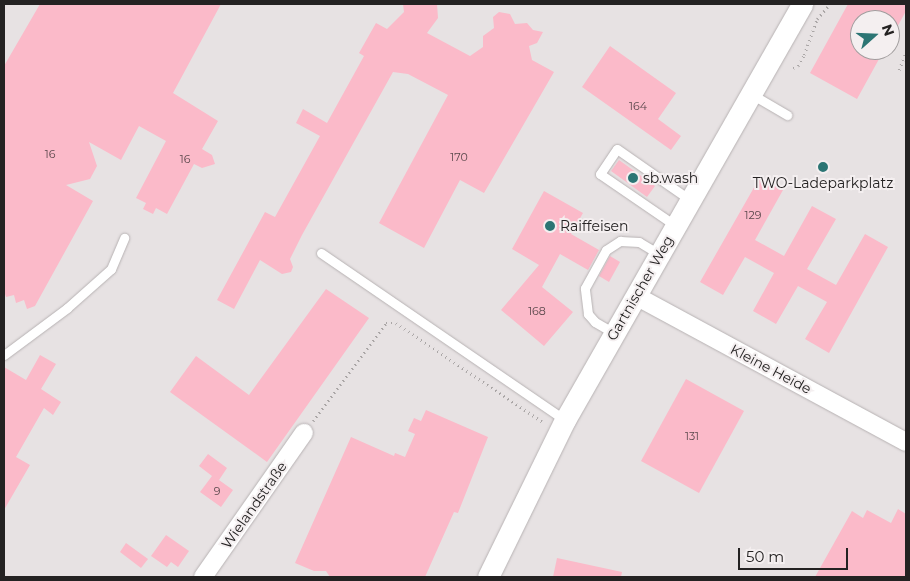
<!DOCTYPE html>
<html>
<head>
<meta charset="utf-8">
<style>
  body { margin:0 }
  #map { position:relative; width:910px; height:581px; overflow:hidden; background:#e7e2e3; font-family:Montserrat,sans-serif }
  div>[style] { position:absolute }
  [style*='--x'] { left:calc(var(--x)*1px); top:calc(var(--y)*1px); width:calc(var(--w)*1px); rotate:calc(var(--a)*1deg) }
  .building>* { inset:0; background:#fbbac9 }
  .path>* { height:2.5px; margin-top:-1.25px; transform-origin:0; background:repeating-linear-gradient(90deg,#aaa6a6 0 1px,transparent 0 5px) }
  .roads { filter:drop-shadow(0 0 1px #b7b2b3) drop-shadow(0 0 1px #b7b2b3) }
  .service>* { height:9px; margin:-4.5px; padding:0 4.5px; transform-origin:4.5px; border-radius:4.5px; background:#fff }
  .minor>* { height:18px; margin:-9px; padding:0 9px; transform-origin:9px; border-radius:9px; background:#fff }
  .tertiary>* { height:21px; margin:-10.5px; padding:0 10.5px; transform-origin:10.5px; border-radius:10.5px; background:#fff }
  .dots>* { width:14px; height:14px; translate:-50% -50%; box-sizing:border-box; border:2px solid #f4eff0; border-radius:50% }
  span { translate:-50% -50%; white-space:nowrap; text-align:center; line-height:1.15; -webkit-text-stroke:4px #f4eff0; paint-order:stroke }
  .number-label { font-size:11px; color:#5a484c }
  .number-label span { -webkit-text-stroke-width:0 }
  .poi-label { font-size:14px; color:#242222 }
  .left { translate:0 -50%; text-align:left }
  .street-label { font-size:14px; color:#242222 }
  .frame { position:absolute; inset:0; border:5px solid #242222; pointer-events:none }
  .north { position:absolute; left:850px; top:10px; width:50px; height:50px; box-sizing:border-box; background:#f4eff0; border:1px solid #a19d9e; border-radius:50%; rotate:70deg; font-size:14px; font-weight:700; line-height:20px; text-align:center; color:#242222 }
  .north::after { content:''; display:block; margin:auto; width:18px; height:22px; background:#2c7574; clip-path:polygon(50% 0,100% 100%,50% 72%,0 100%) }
  .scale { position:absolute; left:738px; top:548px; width:110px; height:22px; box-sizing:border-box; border:2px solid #242222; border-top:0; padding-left:6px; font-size:15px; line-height:18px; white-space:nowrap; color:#242222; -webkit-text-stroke:4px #f4eff0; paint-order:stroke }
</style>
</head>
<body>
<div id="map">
  <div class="building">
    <div style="clip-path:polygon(40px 4px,221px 4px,173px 93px,218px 121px,202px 149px,212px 155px,215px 164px,202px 168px,194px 164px,167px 214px,156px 208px,153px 214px,143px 209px,146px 203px,136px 198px,166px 141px,139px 126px,121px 160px,89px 142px,97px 166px,90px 179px,66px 185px,93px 201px,35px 306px,27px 309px,24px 300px,16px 303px,14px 295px,6px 297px,4px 291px,4px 66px)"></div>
    <div style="clip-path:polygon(403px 4px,437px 4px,438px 18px,427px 33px,470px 56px,483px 47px,483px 36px,494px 28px,493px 17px,499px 12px,510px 14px,515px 24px,527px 23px,533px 30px,543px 32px,537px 43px,529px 46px,532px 60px,554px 72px,484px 193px,460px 180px,424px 248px,379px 223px,448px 95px,408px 74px,393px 72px,302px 235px,290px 259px,293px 267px,291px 272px,282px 274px,260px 260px,234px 309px,217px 300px,265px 212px,275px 217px,320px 136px,296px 123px,303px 109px,327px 123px,364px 56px,359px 53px,376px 23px,387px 29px,404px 12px)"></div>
    <div style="clip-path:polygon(848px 4px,906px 4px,906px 11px,890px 40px,890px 20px,860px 20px,860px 50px,884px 50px,857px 99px,810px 73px)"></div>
    <div style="clip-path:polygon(610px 46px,676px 93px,658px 119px,681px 136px,671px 150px,582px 87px)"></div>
    <div style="clip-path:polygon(619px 160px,655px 186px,647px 197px,611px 171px)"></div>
    <div style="clip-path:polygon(760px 177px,783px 190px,755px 240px,784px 256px,812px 206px,836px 219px,807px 269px,836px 285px,865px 234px,888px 247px,829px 353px,805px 339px,827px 302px,798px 286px,776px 324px,753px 311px,774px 273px,745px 257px,723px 295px,700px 282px)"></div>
    <div style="clip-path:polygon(544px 191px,583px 213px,571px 234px,599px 250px,588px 270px,560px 254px,542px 287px,573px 312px,544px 346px,501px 310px,539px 265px,512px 249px)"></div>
    <div style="clip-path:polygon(610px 256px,620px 262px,609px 282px,599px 276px)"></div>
    <div style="clip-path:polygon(326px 289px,369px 318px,267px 462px,170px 392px,196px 356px,249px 395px)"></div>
    <div style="clip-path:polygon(40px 355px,56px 364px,41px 389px,61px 402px,53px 415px,44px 408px,16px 457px,30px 465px,4px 510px,4px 367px,26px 380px)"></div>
    <div style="clip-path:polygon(686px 379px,744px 411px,699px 493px,641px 461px)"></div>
    <div style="clip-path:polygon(426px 410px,488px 437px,458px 513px,454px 512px,425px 577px,330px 577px,326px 571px,314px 571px,295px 563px,351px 437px,394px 456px,395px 453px,405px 457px,415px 434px,408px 431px,414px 418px,421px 421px)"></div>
    <div style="clip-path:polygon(208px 454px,227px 468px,219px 480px,233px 490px,221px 507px,200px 492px,212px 476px,199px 466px)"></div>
    <div style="clip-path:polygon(898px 509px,906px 514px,906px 577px,815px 577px,852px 511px,863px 518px,867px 510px,891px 523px)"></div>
    <div style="clip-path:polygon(166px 535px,189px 551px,178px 567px,171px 562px,167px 567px,151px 556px)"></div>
    <div style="clip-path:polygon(126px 543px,148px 559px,141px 568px,120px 552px)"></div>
    <div style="clip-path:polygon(557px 558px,622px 572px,621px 577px,553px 577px)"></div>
  </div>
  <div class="path">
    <div style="--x:793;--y:68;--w:5;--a:-22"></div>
    <div style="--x:798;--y:66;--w:13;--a:-61"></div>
    <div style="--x:804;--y:55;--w:38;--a:-70"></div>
    <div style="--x:817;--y:19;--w:20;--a:-49"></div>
    <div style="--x:899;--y:70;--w:19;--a:-69"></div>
    <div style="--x:313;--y:421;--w:122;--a:-53.3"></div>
    <div style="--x:386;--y:323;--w:10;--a:0"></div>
    <div style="--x:396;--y:323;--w:179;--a:34"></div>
  </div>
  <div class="roads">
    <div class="service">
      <div style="--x:751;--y:94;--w:42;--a:30.3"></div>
      <div style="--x:676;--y:226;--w:92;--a:-145.6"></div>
      <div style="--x:600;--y:174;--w:30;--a:-56"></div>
      <div style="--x:617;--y:149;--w:89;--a:34.9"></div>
      <div style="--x:321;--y:253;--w:296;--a:34.4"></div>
      <div style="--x:614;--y:333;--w:22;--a:-150"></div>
      <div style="--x:595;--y:322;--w:11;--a:-131"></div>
      <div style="--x:588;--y:314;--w:26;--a:-97"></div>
      <div style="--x:585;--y:288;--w:43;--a:-61.1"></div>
      <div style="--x:606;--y:250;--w:17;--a:-33"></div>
      <div style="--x:620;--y:241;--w:19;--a:3"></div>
      <div style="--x:639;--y:242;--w:23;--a:31"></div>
      <div style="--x:4;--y:355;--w:79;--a:-36.7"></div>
      <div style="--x:67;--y:308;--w:59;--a:-41.6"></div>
      <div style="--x:111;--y:269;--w:34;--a:-67"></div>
    </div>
    <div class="minor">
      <div style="--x:636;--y:296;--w:307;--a:28.4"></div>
      <div style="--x:203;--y:577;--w:176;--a:-55"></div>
    </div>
    <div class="tertiary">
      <div style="--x:488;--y:577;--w:175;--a:-63.9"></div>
      <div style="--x:565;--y:420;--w:479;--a:-60.3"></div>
    </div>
  </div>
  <div class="dots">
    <div style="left:823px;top:167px;background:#2c7574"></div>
    <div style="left:633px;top:178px;background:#2c7574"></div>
    <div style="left:550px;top:226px;background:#2c7574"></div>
  </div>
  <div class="number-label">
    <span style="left:638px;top:106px">164</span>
    <span style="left:50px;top:154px">16</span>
    <span style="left:459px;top:157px">170</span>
    <span style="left:185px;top:159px">16</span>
    <span style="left:753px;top:215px">129</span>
    <span style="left:537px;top:311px">168</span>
    <span style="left:692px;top:436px">131</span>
    <span style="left:217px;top:491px">9</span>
  </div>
  <div class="poi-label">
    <span class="left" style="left:643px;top:178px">sb.wash</span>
    <span style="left:823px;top:183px">TWO-Ladeparkplatz</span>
    <span class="left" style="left:560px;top:226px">Raiffeisen</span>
  </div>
  <div class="street-label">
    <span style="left:640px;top:288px;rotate:-60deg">Gartnischer Weg</span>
    <span style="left:771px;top:369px;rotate:28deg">Kleine Heide</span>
    <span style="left:254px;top:505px;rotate:-55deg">Wielandstraße</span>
  </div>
  <div class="frame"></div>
  <div class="north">N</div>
  <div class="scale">50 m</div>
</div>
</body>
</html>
